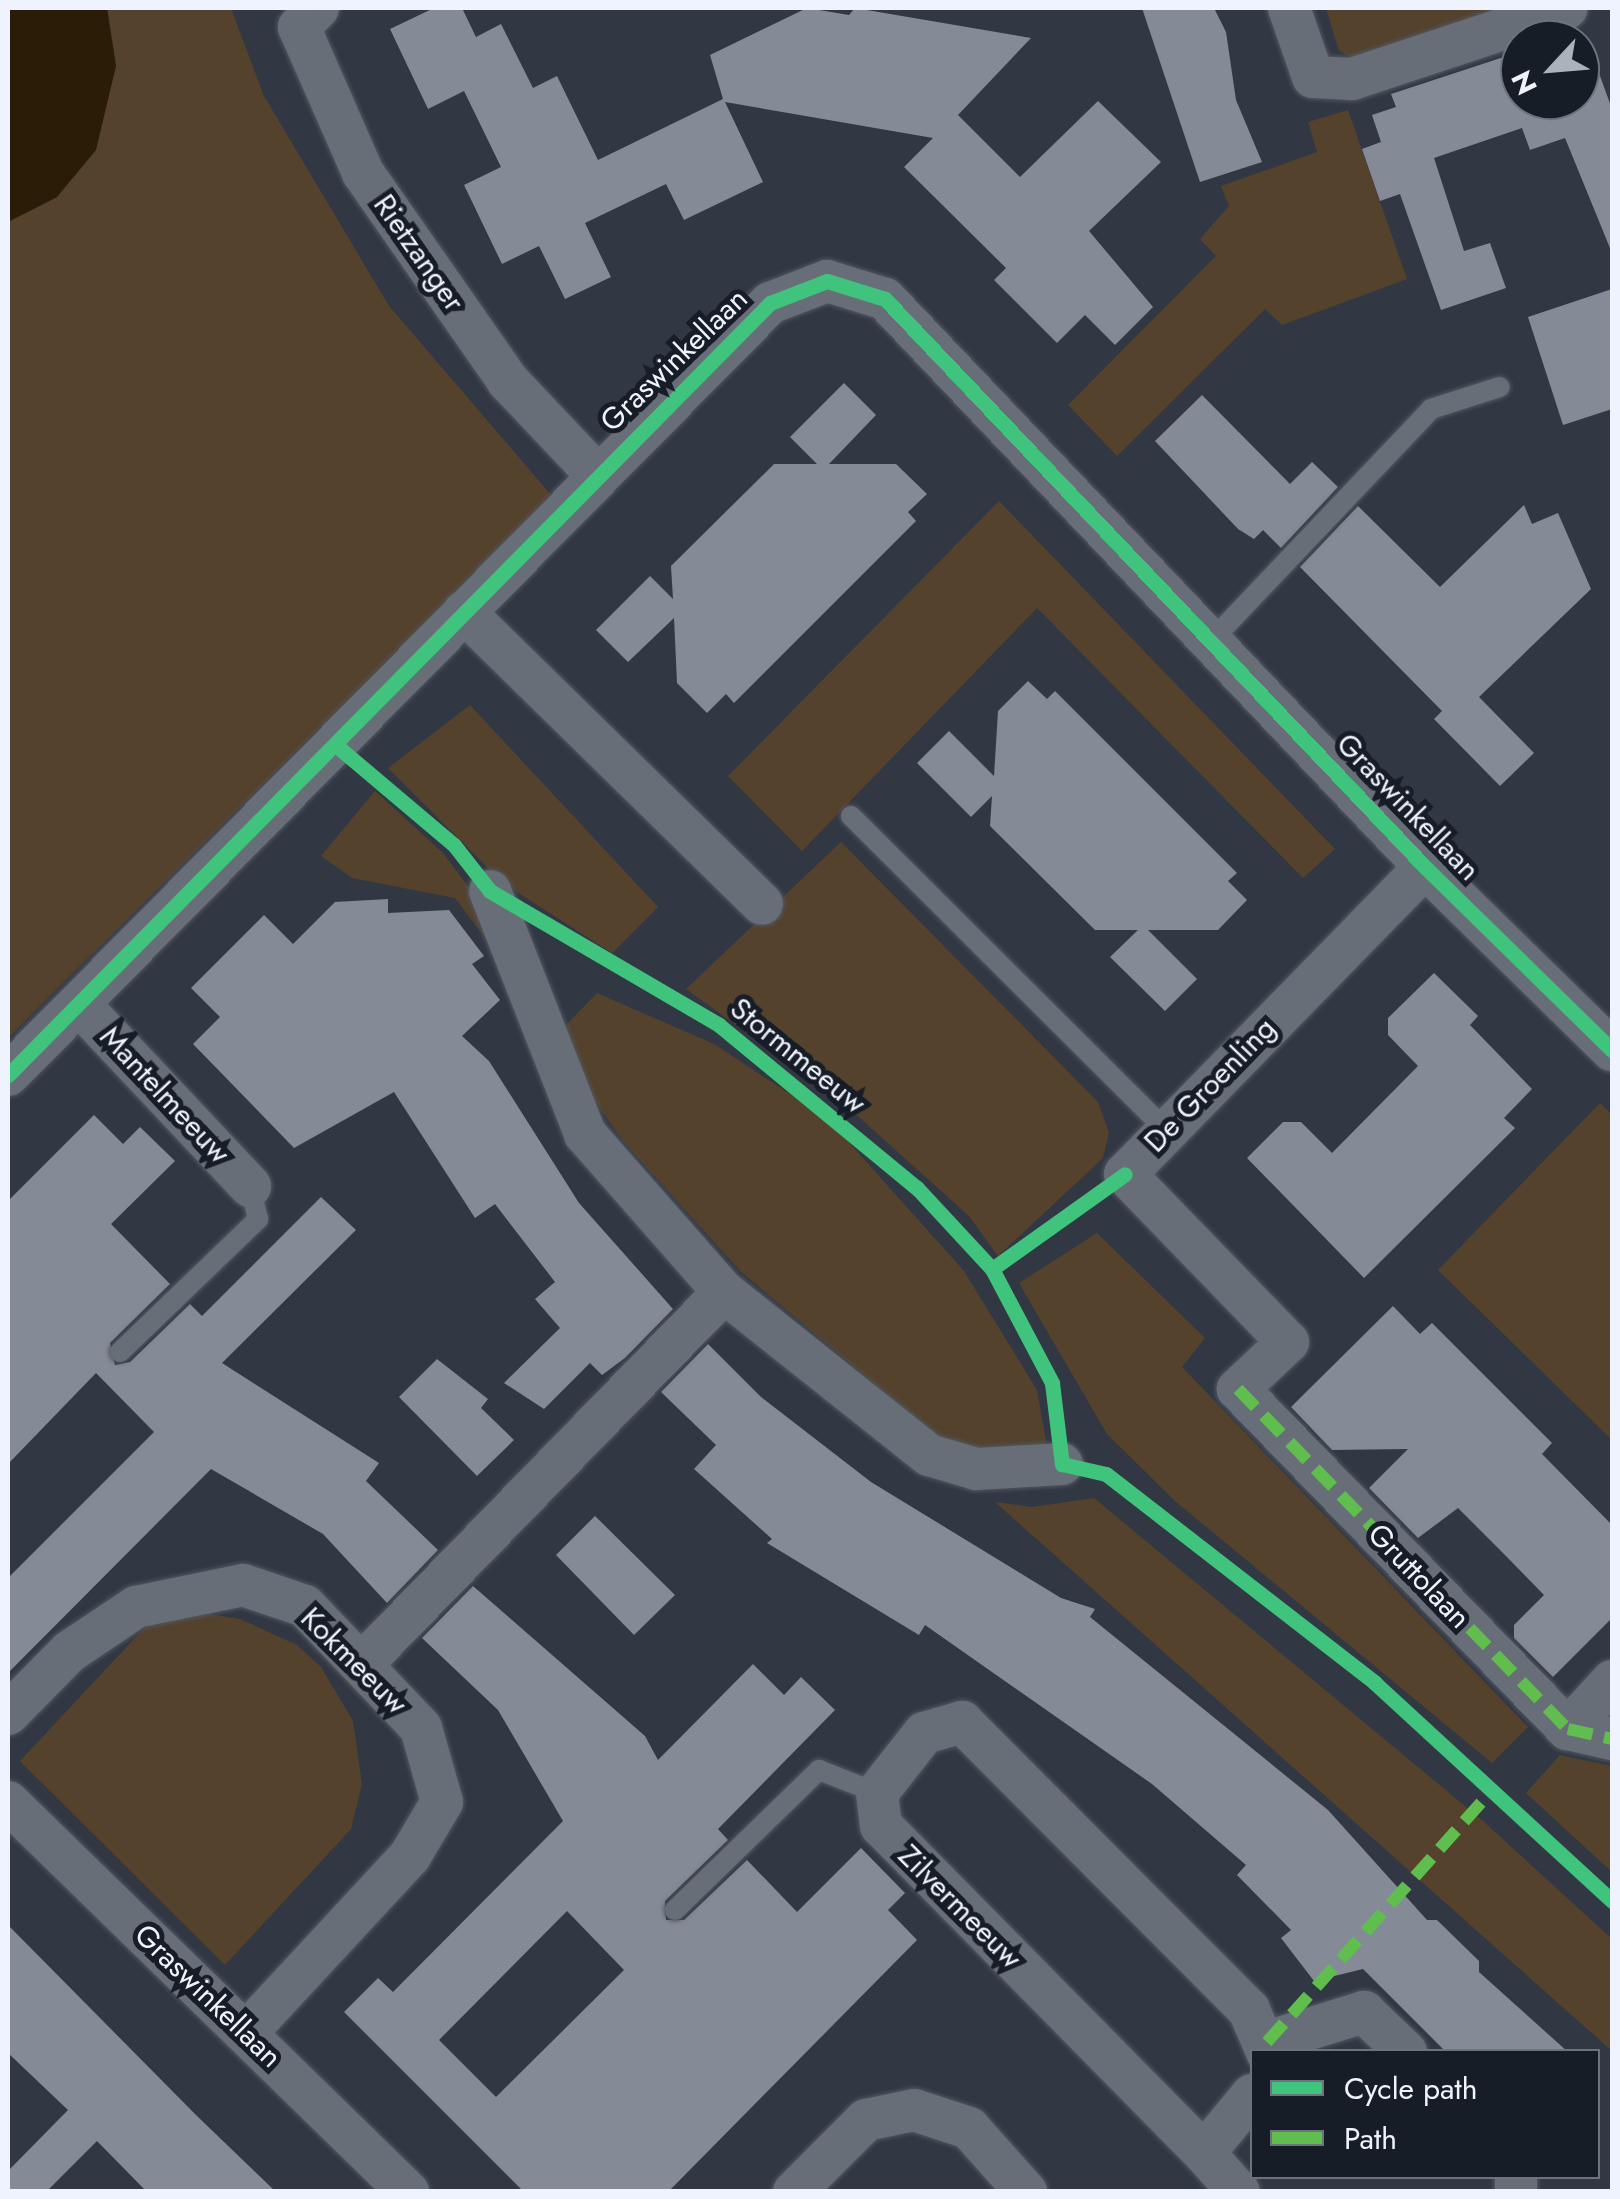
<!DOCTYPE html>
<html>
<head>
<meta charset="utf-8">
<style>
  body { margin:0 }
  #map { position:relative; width:1620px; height:2199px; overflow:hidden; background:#313844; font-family:Jost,sans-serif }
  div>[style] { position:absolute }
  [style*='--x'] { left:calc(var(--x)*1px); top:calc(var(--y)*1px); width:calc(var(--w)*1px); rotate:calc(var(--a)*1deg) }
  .green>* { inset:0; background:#54422d }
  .water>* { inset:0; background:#2b1c08 }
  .building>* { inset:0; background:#858b96 }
  .roads { filter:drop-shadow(0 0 2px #515760) drop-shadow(0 0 2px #515760) }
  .service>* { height:20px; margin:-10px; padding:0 10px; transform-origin:10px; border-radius:10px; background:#686e77 }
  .minor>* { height:42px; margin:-21px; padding:0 21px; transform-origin:21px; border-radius:21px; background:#686e77 }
  .quiet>* { height:12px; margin-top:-6px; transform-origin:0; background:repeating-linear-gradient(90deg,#5fbe4e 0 25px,transparent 0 37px) }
  .cycleway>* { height:15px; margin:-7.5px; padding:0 7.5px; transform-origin:7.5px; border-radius:7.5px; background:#40c37c }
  span { translate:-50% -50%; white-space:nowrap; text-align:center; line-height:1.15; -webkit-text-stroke:10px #171d27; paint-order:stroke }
  .street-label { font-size:30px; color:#eef3fd }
  .frame { position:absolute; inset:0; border:10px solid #eef3fd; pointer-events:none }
  .legend { position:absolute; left:1250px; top:2049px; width:350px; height:130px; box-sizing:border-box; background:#171d27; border:2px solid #6d737d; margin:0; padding:12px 18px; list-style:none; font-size:30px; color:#eef3fd }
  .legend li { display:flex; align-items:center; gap:20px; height:50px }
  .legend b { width:50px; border:2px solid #6d737d }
  .north { position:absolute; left:1500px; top:20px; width:100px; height:100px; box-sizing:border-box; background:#171d27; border:2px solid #6d737d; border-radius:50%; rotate:244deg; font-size:28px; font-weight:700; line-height:40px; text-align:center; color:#eef3fd }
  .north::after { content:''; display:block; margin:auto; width:35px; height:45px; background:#acb2bc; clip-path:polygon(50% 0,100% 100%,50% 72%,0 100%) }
</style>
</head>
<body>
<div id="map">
  <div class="green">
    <div style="clip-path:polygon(107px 8px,231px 8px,264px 96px,389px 306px,552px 496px,8px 1038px,8px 222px,57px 197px,116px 66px)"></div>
    <div style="clip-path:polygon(1326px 8px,1517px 8px,1358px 61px,1339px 51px)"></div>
    <div style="clip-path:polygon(1348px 110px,1407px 279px,1282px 325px,1265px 309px,1117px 456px,1068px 405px,1216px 256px,1200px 239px,1229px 206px,1221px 186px,1317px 152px,1308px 122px)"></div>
    <div style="clip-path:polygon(999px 501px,1335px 849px,1303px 878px,1037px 608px,802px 851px,728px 776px)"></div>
    <div style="clip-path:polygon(470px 705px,658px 907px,612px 953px,503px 883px,388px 768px)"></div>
    <div style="clip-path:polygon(375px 791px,443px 853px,477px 898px,505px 964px,455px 898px,352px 878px,321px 856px)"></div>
    <div style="clip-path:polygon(841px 842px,1098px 1102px,1109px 1133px,1103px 1158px,998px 1256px,969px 1216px,840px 1100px,686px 989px)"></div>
    <div style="clip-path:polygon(597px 993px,714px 1044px,828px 1119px,964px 1271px,1037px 1390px,1049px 1458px,975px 1452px,932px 1432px,740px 1271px,622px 1140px,561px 1052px,567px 1024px)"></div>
    <div style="clip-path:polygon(1600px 1103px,1612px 1115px,1612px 1440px,1438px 1270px)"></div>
    <div style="clip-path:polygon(1097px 1233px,1205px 1338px,1182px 1367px,1528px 1727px,1492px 1763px,1175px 1501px,1107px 1434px,1019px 1283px)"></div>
    <div style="clip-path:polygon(1094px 1498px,1483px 1821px,1612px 1939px,1612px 2051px,995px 1502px,1032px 1507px)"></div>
    <div style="clip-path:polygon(209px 1614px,240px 1619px,297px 1645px,321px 1667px,353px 1721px,362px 1784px,351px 1829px,225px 1965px,20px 1761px,148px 1624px)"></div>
    <div style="clip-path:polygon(1560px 1755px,1612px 1766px,1612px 1872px,1526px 1793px)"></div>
  </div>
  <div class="water">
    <div style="clip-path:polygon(8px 8px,107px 8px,116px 66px,96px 150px,57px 197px,8px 222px)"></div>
  </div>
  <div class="building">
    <div style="clip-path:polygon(434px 8px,462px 8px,476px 37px,501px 24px,533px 88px,557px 76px,598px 160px,723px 99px,710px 55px,807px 8px,849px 15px,855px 8px,1031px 38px,958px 115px,1020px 177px,1098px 101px,1161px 162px,1089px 231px,1153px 307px,1115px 345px,1085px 315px,1057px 343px,994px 280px,1006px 268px,904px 167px,933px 138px,725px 102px,763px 182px,684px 220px,666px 184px,585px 223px,611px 277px,565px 299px,539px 246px,502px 264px,464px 185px,501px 167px,464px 91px,428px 109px,390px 29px)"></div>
    <div style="clip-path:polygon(1142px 8px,1214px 8px,1226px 32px,1236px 100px,1262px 162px,1200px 182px)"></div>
    <div style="clip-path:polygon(1588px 43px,1612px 109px,1612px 253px,1565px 138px,1530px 150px,1522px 128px,1434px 158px,1464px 251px,1490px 243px,1506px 288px,1441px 310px,1400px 194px,1380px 201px,1362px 149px,1381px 142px,1372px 115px,1396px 107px,1391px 94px,1519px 52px,1520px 100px,1580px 100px,1580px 45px)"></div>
    <div style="clip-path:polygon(1612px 289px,1612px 409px,1563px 425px,1528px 317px)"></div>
    <div style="clip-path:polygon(844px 383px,876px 415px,829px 464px,896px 464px,927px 494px,908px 512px,916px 521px,734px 703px,726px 694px,707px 713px,677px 683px,674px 618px,628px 662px,596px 630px,650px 576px,673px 599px,671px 566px,774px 464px,817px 464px,790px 437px)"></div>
    <div style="clip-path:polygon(1202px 395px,1290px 484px,1312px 462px,1338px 487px,1281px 548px,1263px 530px,1254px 539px,1238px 529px,1155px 441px)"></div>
    <div style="clip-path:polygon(1524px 505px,1532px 524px,1558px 513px,1591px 589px,1479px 697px,1534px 753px,1500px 786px,1434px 719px,1442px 711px,1300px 567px,1358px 506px,1440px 587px)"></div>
    <div style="clip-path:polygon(1028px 681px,1047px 699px,1055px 691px,1237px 873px,1228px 881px,1247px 900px,1218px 930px,1148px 930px,1197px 979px,1165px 1011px,1110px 957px,1138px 930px,1095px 930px,990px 826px,992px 796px,971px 817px,917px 763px,949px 731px,994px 776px,998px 711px)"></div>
    <div style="clip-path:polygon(388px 899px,388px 913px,449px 910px,484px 956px,472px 964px,500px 1000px,462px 1036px,489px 1061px,579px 1203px,673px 1309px,625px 1358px,602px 1375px,590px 1363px,544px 1409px,504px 1383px,560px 1328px,535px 1299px,555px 1282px,495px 1204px,475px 1218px,394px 1092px,294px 1148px,193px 1044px,220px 1017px,191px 988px,264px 915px,293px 944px,335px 902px)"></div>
    <div style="clip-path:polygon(1434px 973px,1478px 1016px,1470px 1025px,1532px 1089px,1504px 1118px,1515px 1128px,1364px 1278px,1247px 1158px,1283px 1122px,1301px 1122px,1332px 1153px,1418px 1066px,1388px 1035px,1388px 1018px)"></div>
    <div style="clip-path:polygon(94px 1115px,123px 1144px,140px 1127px,175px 1161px,111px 1224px,170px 1284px,110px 1343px,115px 1365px,130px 1362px,190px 1304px,202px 1316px,321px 1197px,356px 1230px,222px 1363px,379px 1463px,366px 1481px,438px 1550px,387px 1603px,323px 1534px,211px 1469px,8px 1673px,8px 1578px,154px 1432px,96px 1373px,8px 1464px,8px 1201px)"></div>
    <div style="clip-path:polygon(1393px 1306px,1420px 1334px,1432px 1323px,1552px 1443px,1542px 1454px,1612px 1525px,1612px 1618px,1553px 1677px,1514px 1638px,1514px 1625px,1544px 1595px,1501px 1551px,1458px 1508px,1418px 1538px,1369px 1488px,1408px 1449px,1332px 1450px,1291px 1407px)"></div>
    <div style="clip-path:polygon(708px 1344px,761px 1397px,871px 1482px,1061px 1598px,1095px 1609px,1090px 1617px,1328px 1810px,1427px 1920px,1437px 1920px,1479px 1961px,1479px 1972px,1568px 2052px,1446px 2052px,1363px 1969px,1314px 1981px,1281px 1938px,1291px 1930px,1237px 1875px,1246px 1865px,1152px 1784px,925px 1625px,919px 1635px,767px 1543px,772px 1539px,694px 1469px,716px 1445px,661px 1392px)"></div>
    <div style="clip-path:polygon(437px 1359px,488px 1399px,481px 1408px,514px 1440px,477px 1476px,399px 1397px)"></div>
    <div style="clip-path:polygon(595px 1516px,675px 1595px,634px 1635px,556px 1555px)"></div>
    <div style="clip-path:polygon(evenodd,473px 1586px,645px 1736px,658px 1760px,753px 1664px,784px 1695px,801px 1677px,835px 1710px,718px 1829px,728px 1840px,665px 1901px,666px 1920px,684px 1920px,747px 1860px,797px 1912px,861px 1848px,905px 1893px,888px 1910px,917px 1940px,668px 2192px,524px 2192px,344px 2012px,378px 1978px,393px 1992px,563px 1821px,498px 1710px,422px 1638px,473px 1586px,567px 1911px,624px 1970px,496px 2097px,439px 2040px,567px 1911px)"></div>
    <div style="clip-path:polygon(8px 1925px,197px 2116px,276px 2192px,147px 2192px,97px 2141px,46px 2192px,8px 2192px,8px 2171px,68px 2110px,8px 2053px)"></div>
  </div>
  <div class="roads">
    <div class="service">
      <div style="--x:1212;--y:640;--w:318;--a:-46.5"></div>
      <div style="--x:1431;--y:409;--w:72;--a:-17.7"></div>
      <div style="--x:851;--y:816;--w:442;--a:44.9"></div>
      <div style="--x:120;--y:1352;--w:192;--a:-43.9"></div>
      <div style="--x:258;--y:1219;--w:34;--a:-104"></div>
      <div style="--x:675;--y:1910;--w:201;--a:-44.2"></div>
      <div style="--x:819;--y:1770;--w:62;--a:21.6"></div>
    </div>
    <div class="minor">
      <div style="--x:318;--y:8;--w:27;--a:135"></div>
      <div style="--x:299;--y:27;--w:159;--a:66.3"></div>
      <div style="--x:363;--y:173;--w:254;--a:55.1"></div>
      <div style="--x:508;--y:381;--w:128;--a:46.6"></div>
      <div style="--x:1289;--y:8;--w:73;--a:70.8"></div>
      <div style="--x:1313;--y:77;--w:39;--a:3"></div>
      <div style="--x:1352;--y:79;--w:226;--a:-18.3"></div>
      <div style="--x:464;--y:612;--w:417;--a:44.4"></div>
      <div style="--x:1425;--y:867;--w:429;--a:134.3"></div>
      <div style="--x:1125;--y:1174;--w:234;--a:45.9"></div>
      <div style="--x:1288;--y:1342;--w:69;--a:136.8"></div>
      <div style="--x:1238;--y:1389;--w:474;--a:45.9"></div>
      <div style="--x:1568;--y:1729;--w:45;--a:12.8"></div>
      <div style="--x:490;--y:891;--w:261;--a:68.6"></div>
      <div style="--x:585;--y:1134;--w:210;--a:48.7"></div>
      <div style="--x:724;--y:1292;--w:262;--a:38.5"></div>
      <div style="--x:929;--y:1455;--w:49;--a:16.6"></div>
      <div style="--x:976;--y:1469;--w:86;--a:-3.3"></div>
      <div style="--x:79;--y:1004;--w:250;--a:46.8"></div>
      <div style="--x:8;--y:1075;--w:1085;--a:-45.37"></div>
      <div style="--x:770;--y:303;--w:61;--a:-21.1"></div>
      <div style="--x:827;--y:281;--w:61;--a:17.2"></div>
      <div style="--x:885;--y:299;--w:784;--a:46.45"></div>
      <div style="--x:1425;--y:867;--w:262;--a:44.4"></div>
      <div style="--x:362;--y:1664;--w:519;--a:-45.78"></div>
      <div style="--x:8;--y:1714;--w:87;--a:-45.5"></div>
      <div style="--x:69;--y:1652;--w:81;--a:-33.9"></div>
      <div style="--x:136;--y:1607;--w:109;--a:-11.6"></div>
      <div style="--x:243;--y:1585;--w:65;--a:18.7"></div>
      <div style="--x:305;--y:1606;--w:168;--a:46.4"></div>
      <div style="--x:421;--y:1728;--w:77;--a:74.2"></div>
      <div style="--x:442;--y:1802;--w:63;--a:120.7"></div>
      <div style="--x:410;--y:1856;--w:241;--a:132.8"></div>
      <div style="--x:1568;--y:1729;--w:65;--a:-47.5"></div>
      <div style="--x:8;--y:1802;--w:559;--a:44.27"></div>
      <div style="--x:1267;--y:2042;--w:102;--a:-17.2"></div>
      <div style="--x:1364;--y:2012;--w:58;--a:43.6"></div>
      <div style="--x:1252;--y:2095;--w:75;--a:129.6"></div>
      <div style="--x:1204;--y:2153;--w:460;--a:-134.6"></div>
      <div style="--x:881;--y:1826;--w:33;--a:-97"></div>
      <div style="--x:877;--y:1793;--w:76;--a:-51.9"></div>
      <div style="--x:924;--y:1733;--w:40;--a:-16"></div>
      <div style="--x:962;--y:1722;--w:407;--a:45.1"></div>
      <div style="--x:1249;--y:2010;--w:46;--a:66.8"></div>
      <div style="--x:1204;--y:2153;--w:52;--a:48.1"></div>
      <div style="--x:794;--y:2192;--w:102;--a:-45"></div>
      <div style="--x:866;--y:2120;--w:49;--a:-11.8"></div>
      <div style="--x:914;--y:2110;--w:58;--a:18.1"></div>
      <div style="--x:969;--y:2128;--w:86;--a:48.3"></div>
      <div style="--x:1516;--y:2192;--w:16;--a:-90"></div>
    </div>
  </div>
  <div class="quiet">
    <div style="--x:1238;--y:1389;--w:474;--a:45.9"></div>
    <div style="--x:1568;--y:1729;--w:45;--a:12.8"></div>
    <div style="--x:1267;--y:2042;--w:333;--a:-48.2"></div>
  </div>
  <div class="cycleway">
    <div style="--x:338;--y:747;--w:152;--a:40.2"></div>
    <div style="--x:454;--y:845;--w:58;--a:52"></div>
    <div style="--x:490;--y:891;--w:265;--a:30.3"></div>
    <div style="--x:719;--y:1025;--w:256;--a:39.5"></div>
    <div style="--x:917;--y:1188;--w:110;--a:47.2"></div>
    <div style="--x:992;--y:1269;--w:129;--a:62.2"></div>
    <div style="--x:1052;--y:1383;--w:82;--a:83"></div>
    <div style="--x:1062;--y:1464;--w:45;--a:12.8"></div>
    <div style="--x:1106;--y:1474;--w:341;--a:37.8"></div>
    <div style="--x:1375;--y:1683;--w:322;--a:42.6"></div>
    <div style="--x:8;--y:1075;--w:1085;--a:-45.37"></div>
    <div style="--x:770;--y:303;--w:61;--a:-21.1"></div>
    <div style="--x:827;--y:281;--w:61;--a:17.2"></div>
    <div style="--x:885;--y:299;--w:784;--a:46.45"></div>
    <div style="--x:1425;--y:867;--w:262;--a:44.4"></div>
    <div style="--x:992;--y:1269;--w:163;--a:-35.5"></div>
  </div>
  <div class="street-label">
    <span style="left:419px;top:253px;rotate:55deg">Rietzanger</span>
    <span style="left:674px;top:360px;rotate:-44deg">Graswinkellaan</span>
    <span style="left:1408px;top:807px;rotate:46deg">Graswinkellaan</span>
    <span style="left:798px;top:1056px;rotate:39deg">Stormmeeuw</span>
    <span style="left:1210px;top:1085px;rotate:-46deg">De Groenling</span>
    <span style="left:165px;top:1095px;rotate:47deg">Mantelmeeuw</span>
    <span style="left:1419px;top:1576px;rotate:46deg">Gruttolaan</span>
    <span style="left:354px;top:1661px;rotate:45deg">Kokmeeuw</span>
    <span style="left:960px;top:1907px;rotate:45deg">Zilvermeeuw</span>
    <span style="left:208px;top:1996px;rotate:44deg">Graswinkellaan</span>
  </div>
  <div class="frame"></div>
  <ul class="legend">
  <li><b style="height:12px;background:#40c37c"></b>Cycle path</li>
  <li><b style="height:12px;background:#5fbe4e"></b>Path</li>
  </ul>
  <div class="north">N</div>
</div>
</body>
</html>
